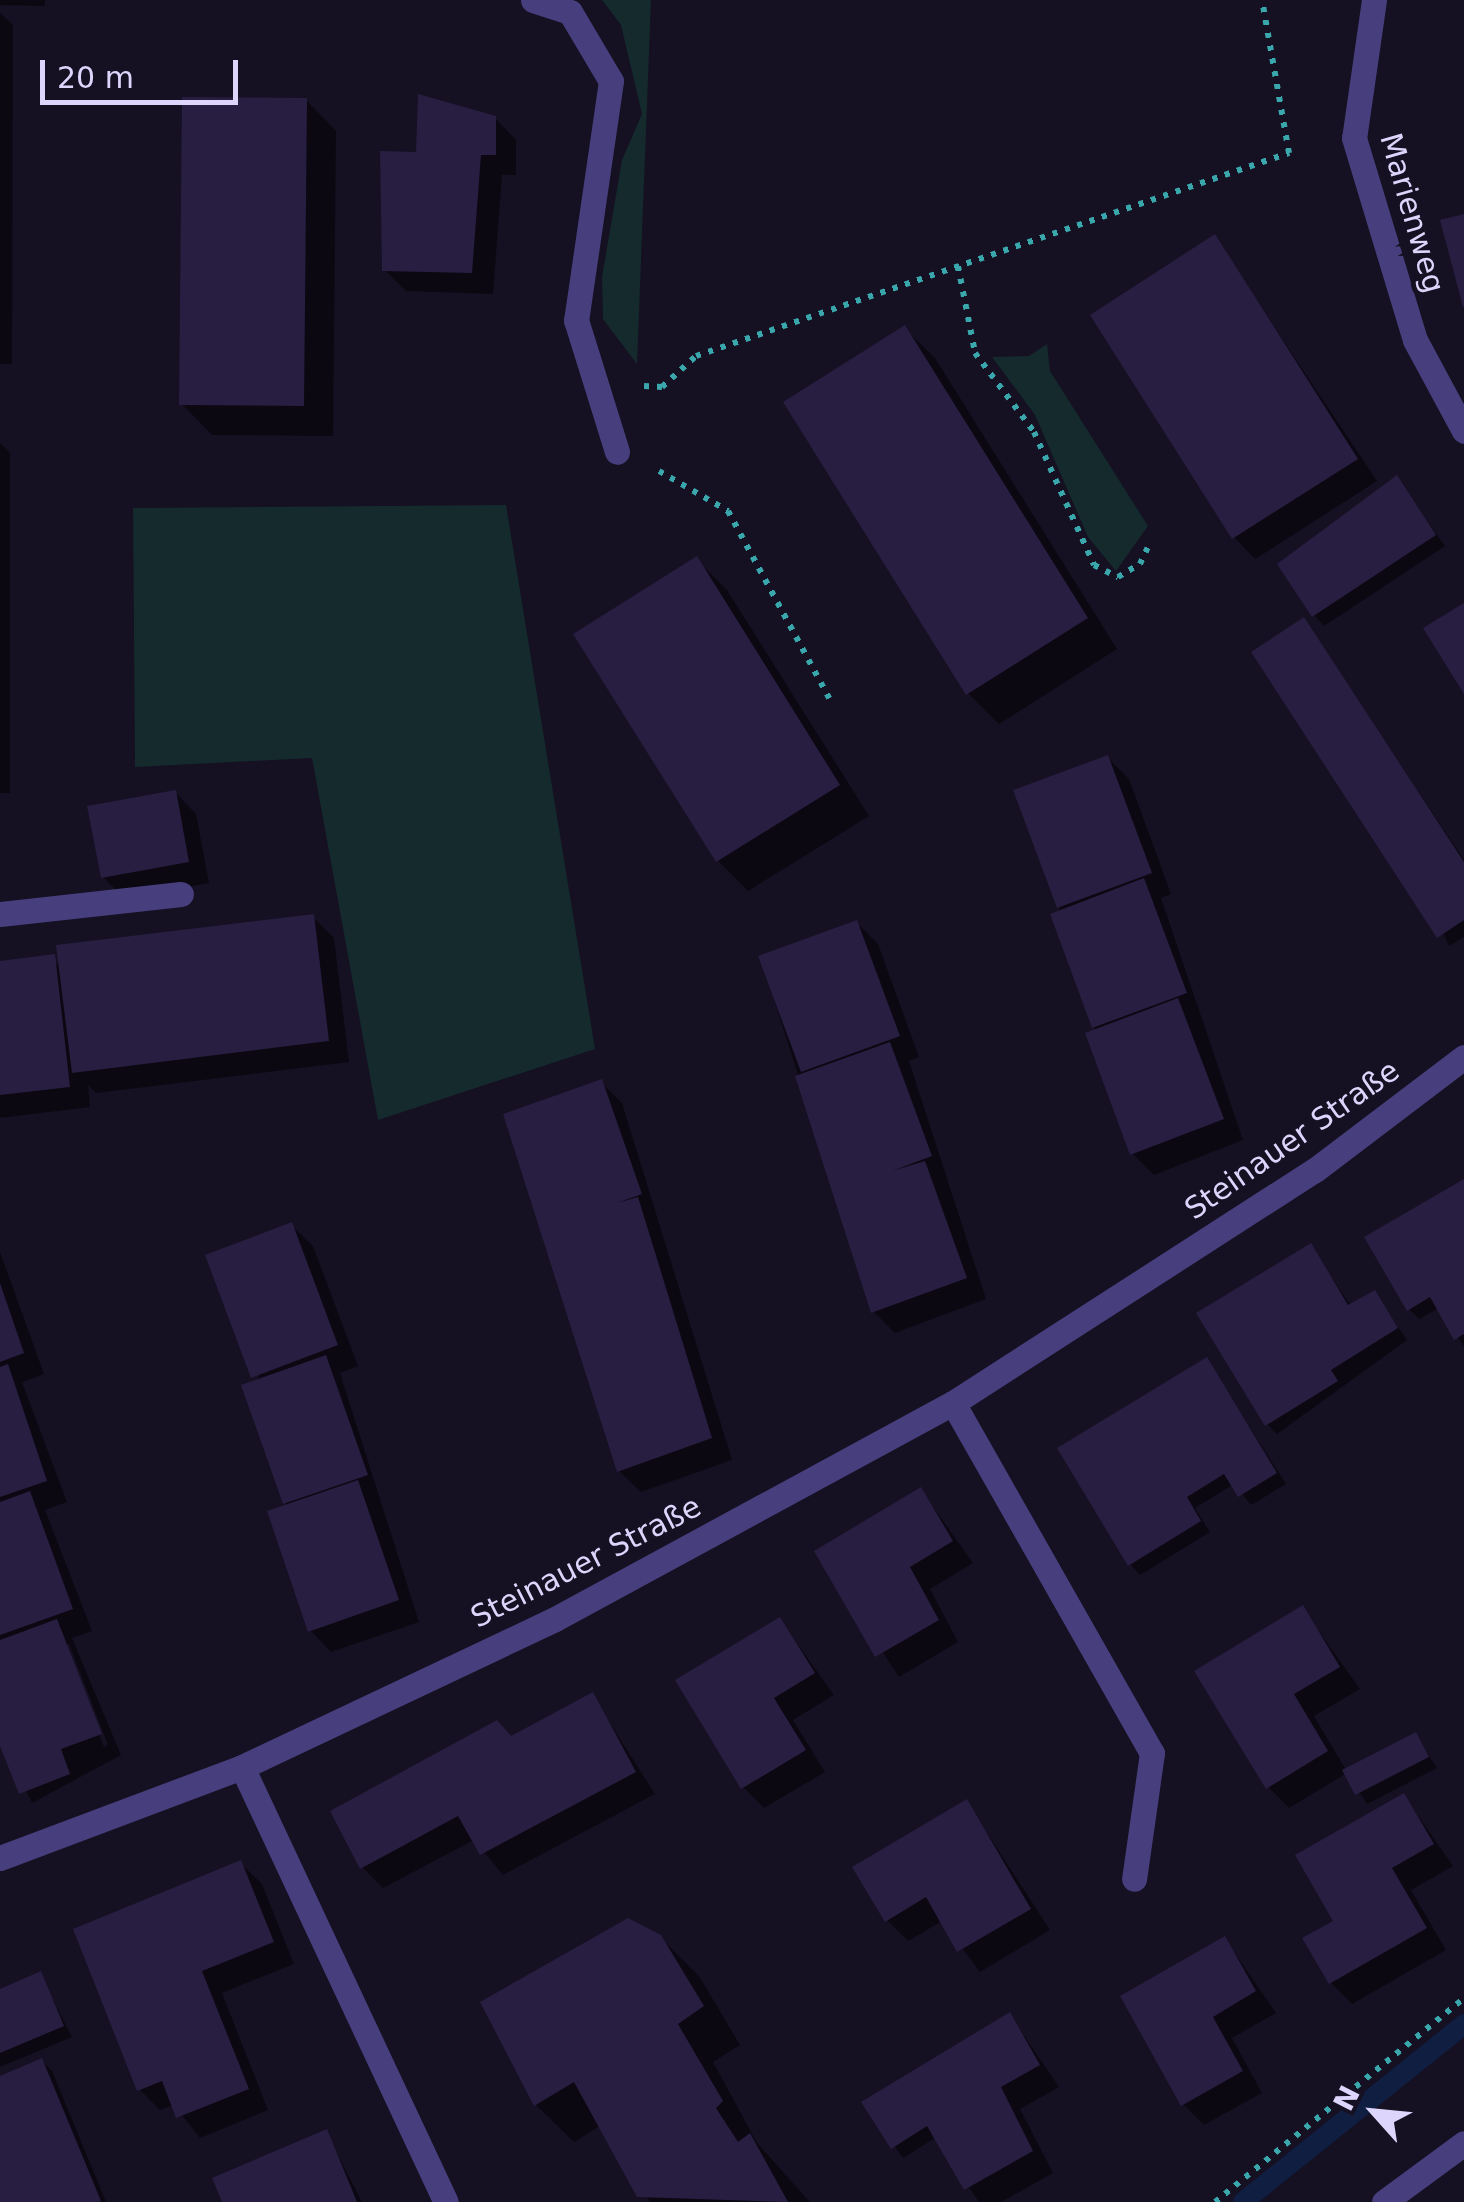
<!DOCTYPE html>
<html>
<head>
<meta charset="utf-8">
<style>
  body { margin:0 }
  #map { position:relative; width:1464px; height:2202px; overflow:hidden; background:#151022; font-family:"DejaVu Sans",sans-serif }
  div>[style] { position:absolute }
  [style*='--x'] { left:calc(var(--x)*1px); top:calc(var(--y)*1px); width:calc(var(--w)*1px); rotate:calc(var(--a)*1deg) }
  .green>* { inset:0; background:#142a2c }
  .shadow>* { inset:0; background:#0007 }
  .stream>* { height:20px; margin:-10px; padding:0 10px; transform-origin:10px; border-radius:10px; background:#101e41 }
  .building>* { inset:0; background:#281e41 }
  .path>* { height:6px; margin-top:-3px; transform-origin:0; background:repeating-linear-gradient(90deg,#39a7ab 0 5px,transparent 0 13px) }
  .service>* { height:25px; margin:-12.5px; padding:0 12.5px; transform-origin:12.5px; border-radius:12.5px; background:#473f7d }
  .minor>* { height:25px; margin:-12.5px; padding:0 12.5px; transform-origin:12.5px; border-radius:12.5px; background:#473f7d }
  span { translate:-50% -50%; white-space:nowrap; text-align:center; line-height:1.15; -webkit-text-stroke:10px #151022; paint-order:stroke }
  .street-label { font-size:30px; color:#ddd5fb }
  .north { position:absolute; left:1324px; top:2062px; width:100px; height:100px; -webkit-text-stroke:8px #151022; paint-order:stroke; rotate:297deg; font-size:28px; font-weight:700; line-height:40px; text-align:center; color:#ddd5fb }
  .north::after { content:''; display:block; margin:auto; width:35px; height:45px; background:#ddd5fb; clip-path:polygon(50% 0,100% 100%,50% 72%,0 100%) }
  .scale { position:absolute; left:40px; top:60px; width:198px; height:45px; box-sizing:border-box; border:5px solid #ddd5fb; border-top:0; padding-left:12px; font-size:30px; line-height:35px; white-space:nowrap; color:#ddd5fb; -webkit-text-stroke:8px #151022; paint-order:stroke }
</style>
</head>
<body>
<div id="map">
  <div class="green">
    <div style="clip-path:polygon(602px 0,651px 0,637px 364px,603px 319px,602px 277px,622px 160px,642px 114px,621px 25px)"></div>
    <div style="clip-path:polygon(1047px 344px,1050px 371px,1148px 526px,1116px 571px,1088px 537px,1035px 415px,992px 357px,1029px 356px)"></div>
    <div style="clip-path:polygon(506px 505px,595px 1049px,378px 1120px,312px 758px,135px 767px,133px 508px)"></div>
  </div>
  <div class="shadow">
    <div style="clip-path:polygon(0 0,45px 0,45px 6px,0 5px)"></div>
    <div style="clip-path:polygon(0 13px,13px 25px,12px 364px,0 364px)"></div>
    <div style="clip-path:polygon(306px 100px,336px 131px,333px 436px,212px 435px,182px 404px)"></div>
    <div style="clip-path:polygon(495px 118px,516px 140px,516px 175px,502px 175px,493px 294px,406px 291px,385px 270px,418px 155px)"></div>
    <div style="clip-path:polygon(1214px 237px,1377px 481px,1255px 559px,1234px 537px)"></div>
    <div style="clip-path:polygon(904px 328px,935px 358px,1117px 649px,999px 724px,968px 693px)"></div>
    <div style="clip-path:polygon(0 443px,10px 453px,10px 793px,0 793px)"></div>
    <div style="clip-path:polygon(1396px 478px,1445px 546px,1324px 626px,1314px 615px)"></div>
    <div style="clip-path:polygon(696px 559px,727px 590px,869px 816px,748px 891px,718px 861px)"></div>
    <div style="clip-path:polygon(1304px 621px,1464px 860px,1464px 937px,1449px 946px)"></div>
    <div style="clip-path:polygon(1108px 758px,1129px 779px,1171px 894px,1161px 898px,1243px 1140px,1154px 1175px,1132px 1153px,1059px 907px)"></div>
    <div style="clip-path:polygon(175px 792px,196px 814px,209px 883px,125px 899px,103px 877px)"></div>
    <div style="clip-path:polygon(313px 917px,334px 938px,349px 1062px,96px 1093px,88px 1085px,90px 1107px,0 1118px,0 963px,61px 964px)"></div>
    <div style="clip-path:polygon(856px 922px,878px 944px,919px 1057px,909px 1061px,986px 1299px,895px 1333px,873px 1311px,761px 958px)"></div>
    <div style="clip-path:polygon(601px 1082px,622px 1103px,732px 1460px,641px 1492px,619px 1471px)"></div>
    <div style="clip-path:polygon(1464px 1182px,1464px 1347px,1439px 1308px,1419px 1319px,1409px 1309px)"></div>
    <div style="clip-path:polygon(291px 1225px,313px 1246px,358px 1366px,340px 1373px,419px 1622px,331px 1652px,310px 1630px,287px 1507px,244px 1387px,258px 1382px)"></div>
    <div style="clip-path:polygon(1310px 1246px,1351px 1306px,1374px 1293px,1407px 1340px,1277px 1434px,1267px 1424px)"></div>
    <div style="clip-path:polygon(evenodd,0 1252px,44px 1374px,22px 1382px,67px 1502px,45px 1510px,92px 1631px,72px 1638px,121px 1755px,32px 1803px,0 1739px,0 1252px,64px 1644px,69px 1644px,108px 1745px,104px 1747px,64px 1644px)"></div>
    <div style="clip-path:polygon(1207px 1360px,1286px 1484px,1251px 1505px,1234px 1484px,1195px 1508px,1210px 1532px,1140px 1575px,1130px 1564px)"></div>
    <div style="clip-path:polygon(921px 1490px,973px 1563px,930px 1589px,958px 1642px,899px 1677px,817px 1552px)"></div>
    <div style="clip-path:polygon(1302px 1608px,1360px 1689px,1314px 1716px,1346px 1770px,1415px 1735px,1437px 1768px,1367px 1804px,1347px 1773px,1289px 1808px,1268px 1787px)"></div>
    <div style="clip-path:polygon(780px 1620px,834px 1695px,793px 1720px,825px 1772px,764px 1808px,743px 1787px)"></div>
    <div style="clip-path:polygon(592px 1695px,655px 1794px,503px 1875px,474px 1840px,383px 1888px,362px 1867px)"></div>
    <div style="clip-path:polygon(1404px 1796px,1453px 1866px,1411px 1890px,1446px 1950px,1352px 2004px,1331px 1983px,1336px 1922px)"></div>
    <div style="clip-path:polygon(967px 1802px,1050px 1930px,980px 1972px,942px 1921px,908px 1941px,887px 1920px)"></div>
    <div style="clip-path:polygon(240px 1863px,262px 1884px,294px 1964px,222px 1993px,268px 2110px,200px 2138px,174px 2105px,160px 2110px,139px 2089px)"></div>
    <div style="clip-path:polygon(660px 1937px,699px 1976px,740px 2045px,713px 2062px,757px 2143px,810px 2202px,650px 2202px,603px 2124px,574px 2142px,536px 2105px,484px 2003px)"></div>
    <div style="clip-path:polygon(1225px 1939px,1276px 2013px,1232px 2038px,1262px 2093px,1204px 2125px,1183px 2104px)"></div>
    <div style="clip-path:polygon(40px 1974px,72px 2037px,0 2067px,0 1991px)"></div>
    <div style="clip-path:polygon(1010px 2015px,1059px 2087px,1020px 2109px,1053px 2173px,1001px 2202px,979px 2202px,935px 2138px,903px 2158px,864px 2103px)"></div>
    <div style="clip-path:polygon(42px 2061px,52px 2071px,106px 2202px,0 2202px,0 2078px)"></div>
    <div style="clip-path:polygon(326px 2132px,362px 2202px,225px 2202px)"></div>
  </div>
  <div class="stream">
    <div style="--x:1243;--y:2202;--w:284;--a:-38.8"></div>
  </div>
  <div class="building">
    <div style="clip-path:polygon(418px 94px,496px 116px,496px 155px,481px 155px,472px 273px,382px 271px,380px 151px,416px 152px)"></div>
    <div style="clip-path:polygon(182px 97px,307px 98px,304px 406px,179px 405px)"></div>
    <div style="clip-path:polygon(1464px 214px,1464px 307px,1463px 307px,1440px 220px)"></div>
    <div style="clip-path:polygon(1215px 234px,1358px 459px,1232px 539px,1090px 315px)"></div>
    <div style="clip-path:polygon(905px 325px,1088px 618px,966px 695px,783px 402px)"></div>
    <div style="clip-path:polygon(1397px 475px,1436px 535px,1312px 617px,1277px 564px)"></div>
    <div style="clip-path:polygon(697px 556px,840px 785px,716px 862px,573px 634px)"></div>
    <div style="clip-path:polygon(1464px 603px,1464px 694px,1423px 628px)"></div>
    <div style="clip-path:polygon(1304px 617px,1464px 862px,1464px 920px,1437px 938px,1251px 652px)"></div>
    <div style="clip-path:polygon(1108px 755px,1152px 873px,1057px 908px,1013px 790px)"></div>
    <div style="clip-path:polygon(176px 790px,189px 862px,101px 878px,87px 806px)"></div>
    <div style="clip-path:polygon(1144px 878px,1187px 993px,1092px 1028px,1050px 914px)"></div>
    <div style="clip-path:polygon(314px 914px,329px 1041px,72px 1073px,56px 945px)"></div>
    <div style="clip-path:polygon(857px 920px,900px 1036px,801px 1072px,758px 956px)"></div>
    <div style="clip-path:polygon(55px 954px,70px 1087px,0 1095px,0 961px)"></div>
    <div style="clip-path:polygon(1178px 998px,1224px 1119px,1130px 1155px,1085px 1033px)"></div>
    <div style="clip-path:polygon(890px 1042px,932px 1156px,892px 1171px,925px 1161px,967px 1278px,871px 1313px,795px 1076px)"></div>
    <div style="clip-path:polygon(602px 1079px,642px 1194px,617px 1203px,638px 1197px,712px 1438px,617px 1472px,503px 1114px)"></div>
    <div style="clip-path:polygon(1464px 1179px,1464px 1334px,1454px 1340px,1430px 1297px,1407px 1311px,1364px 1237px)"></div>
    <div style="clip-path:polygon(292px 1222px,338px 1345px,251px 1378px,205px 1255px)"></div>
    <div style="clip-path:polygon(1311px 1243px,1348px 1305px,1375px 1290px,1398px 1328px,1331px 1370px,1338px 1381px,1265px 1426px,1196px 1313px)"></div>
    <div style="clip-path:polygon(0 1283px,24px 1353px,0 1362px)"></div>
    <div style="clip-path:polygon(326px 1355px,368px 1475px,283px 1504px,241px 1385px)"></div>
    <div style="clip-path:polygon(1207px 1357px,1277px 1473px,1238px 1497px,1224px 1474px,1187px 1497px,1201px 1521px,1128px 1566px,1057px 1448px)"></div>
    <div style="clip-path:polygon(8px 1364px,47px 1481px,0 1497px,0 1367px)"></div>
    <div style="clip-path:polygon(358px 1480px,399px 1600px,308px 1632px,267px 1511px)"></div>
    <div style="clip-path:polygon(921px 1487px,953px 1541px,910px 1567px,939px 1620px,875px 1657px,814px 1551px)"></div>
    <div style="clip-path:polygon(30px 1491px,73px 1609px,0 1635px,0 1502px)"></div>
    <div style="clip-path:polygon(1303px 1605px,1340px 1667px,1294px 1694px,1328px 1751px,1266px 1789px,1194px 1671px)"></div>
    <div style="clip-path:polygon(780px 1617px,815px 1673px,774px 1698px,806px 1750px,741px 1789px,675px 1680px)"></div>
    <div style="clip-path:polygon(57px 1619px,102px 1734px,61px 1749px,70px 1774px,19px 1794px,0 1746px,0 1640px)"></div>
    <div style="clip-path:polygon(593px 1692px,636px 1772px,480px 1855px,458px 1816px,360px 1869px,330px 1811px,497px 1720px,511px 1736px)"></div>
    <div style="clip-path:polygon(1416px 1732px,1429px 1757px,1355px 1795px,1342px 1770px)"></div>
    <div style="clip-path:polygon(1404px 1793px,1434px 1844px,1392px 1868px,1427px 1928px,1329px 1984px,1302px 1938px,1333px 1921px,1295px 1855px)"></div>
    <div style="clip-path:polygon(967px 1799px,1031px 1909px,957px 1952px,926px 1897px,885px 1922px,852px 1867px)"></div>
    <div style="clip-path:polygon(241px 1860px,274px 1942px,202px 1971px,249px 2089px,176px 2118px,162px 2081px,137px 2091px,73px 1929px)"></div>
    <div style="clip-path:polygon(628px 1918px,661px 1935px,704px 2006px,678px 2024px,723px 2101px,716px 2108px,738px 2142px,750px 2133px,788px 2202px,637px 2197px,574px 2082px,534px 2106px,480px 2002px)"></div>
    <div style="clip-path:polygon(1225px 1936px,1256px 1991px,1213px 2017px,1243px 2071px,1181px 2106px,1120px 1996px)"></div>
    <div style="clip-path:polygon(41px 1971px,64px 2026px,0 2053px,0 1989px)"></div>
    <div style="clip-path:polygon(1010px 2012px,1040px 2065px,1001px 2087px,1033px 2151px,964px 2190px,927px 2126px,891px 2149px,861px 2102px)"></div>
    <div style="clip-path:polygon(42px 2058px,101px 2201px,99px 2202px,0 2202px,0 2076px)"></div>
    <div style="clip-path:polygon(327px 2129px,357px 2202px,222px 2202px,212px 2178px)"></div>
  </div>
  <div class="path">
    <div style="--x:958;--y:266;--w:89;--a:78.9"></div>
    <div style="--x:975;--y:353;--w:99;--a:53.2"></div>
    <div style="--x:1034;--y:432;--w:146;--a:65.7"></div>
    <div style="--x:1094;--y:565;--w:27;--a:27"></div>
    <div style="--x:1118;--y:577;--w:26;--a:-31"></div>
    <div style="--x:1140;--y:564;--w:23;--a:-65"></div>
    <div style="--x:644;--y:386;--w:18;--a:3"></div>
    <div style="--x:662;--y:387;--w:46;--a:-42.4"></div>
    <div style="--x:696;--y:356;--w:627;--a:-18.9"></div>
    <div style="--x:1289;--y:153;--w:155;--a:-100"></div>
    <div style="--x:659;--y:471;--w:80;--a:30.1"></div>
    <div style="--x:728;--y:511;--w:213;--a:61.6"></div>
    <div style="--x:1215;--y:2202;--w:322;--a:-39.3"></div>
  </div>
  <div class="service">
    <div style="--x:0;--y:914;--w:182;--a:-6.3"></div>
  </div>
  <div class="minor">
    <div style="--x:533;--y:0;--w:39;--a:18"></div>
    <div style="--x:570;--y:12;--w:80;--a:59.3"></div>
    <div style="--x:611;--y:81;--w:242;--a:98.3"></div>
    <div style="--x:576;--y:320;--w:138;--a:72.7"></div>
    <div style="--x:1374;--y:0;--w:139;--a:98.2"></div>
    <div style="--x:1354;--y:138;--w:211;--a:73.2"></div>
    <div style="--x:1415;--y:340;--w:103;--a:61.7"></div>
    <div style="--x:953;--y:1403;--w:403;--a:60.4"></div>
    <div style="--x:1152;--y:1753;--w:127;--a:98.1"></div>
    <div style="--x:242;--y:1767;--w:480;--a:64.9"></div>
    <div style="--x:0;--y:1858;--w:259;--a:-20.6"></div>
    <div style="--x:242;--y:1767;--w:346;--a:-25.3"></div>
    <div style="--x:555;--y:1619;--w:453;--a:-28.5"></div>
    <div style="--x:953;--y:1403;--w:431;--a:-32.8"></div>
    <div style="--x:1315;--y:1170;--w:187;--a:-37.2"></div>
    <div style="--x:1384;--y:2202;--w:99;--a:-36.4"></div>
  </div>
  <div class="street-label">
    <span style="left:1412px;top:213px;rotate:74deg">Marienweg</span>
    <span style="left:1292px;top:1140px;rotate:-35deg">Steinauer Straße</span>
    <span style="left:586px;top:1562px;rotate:-27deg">Steinauer Straße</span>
  </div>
  <div class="north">N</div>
  <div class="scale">20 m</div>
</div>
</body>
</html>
